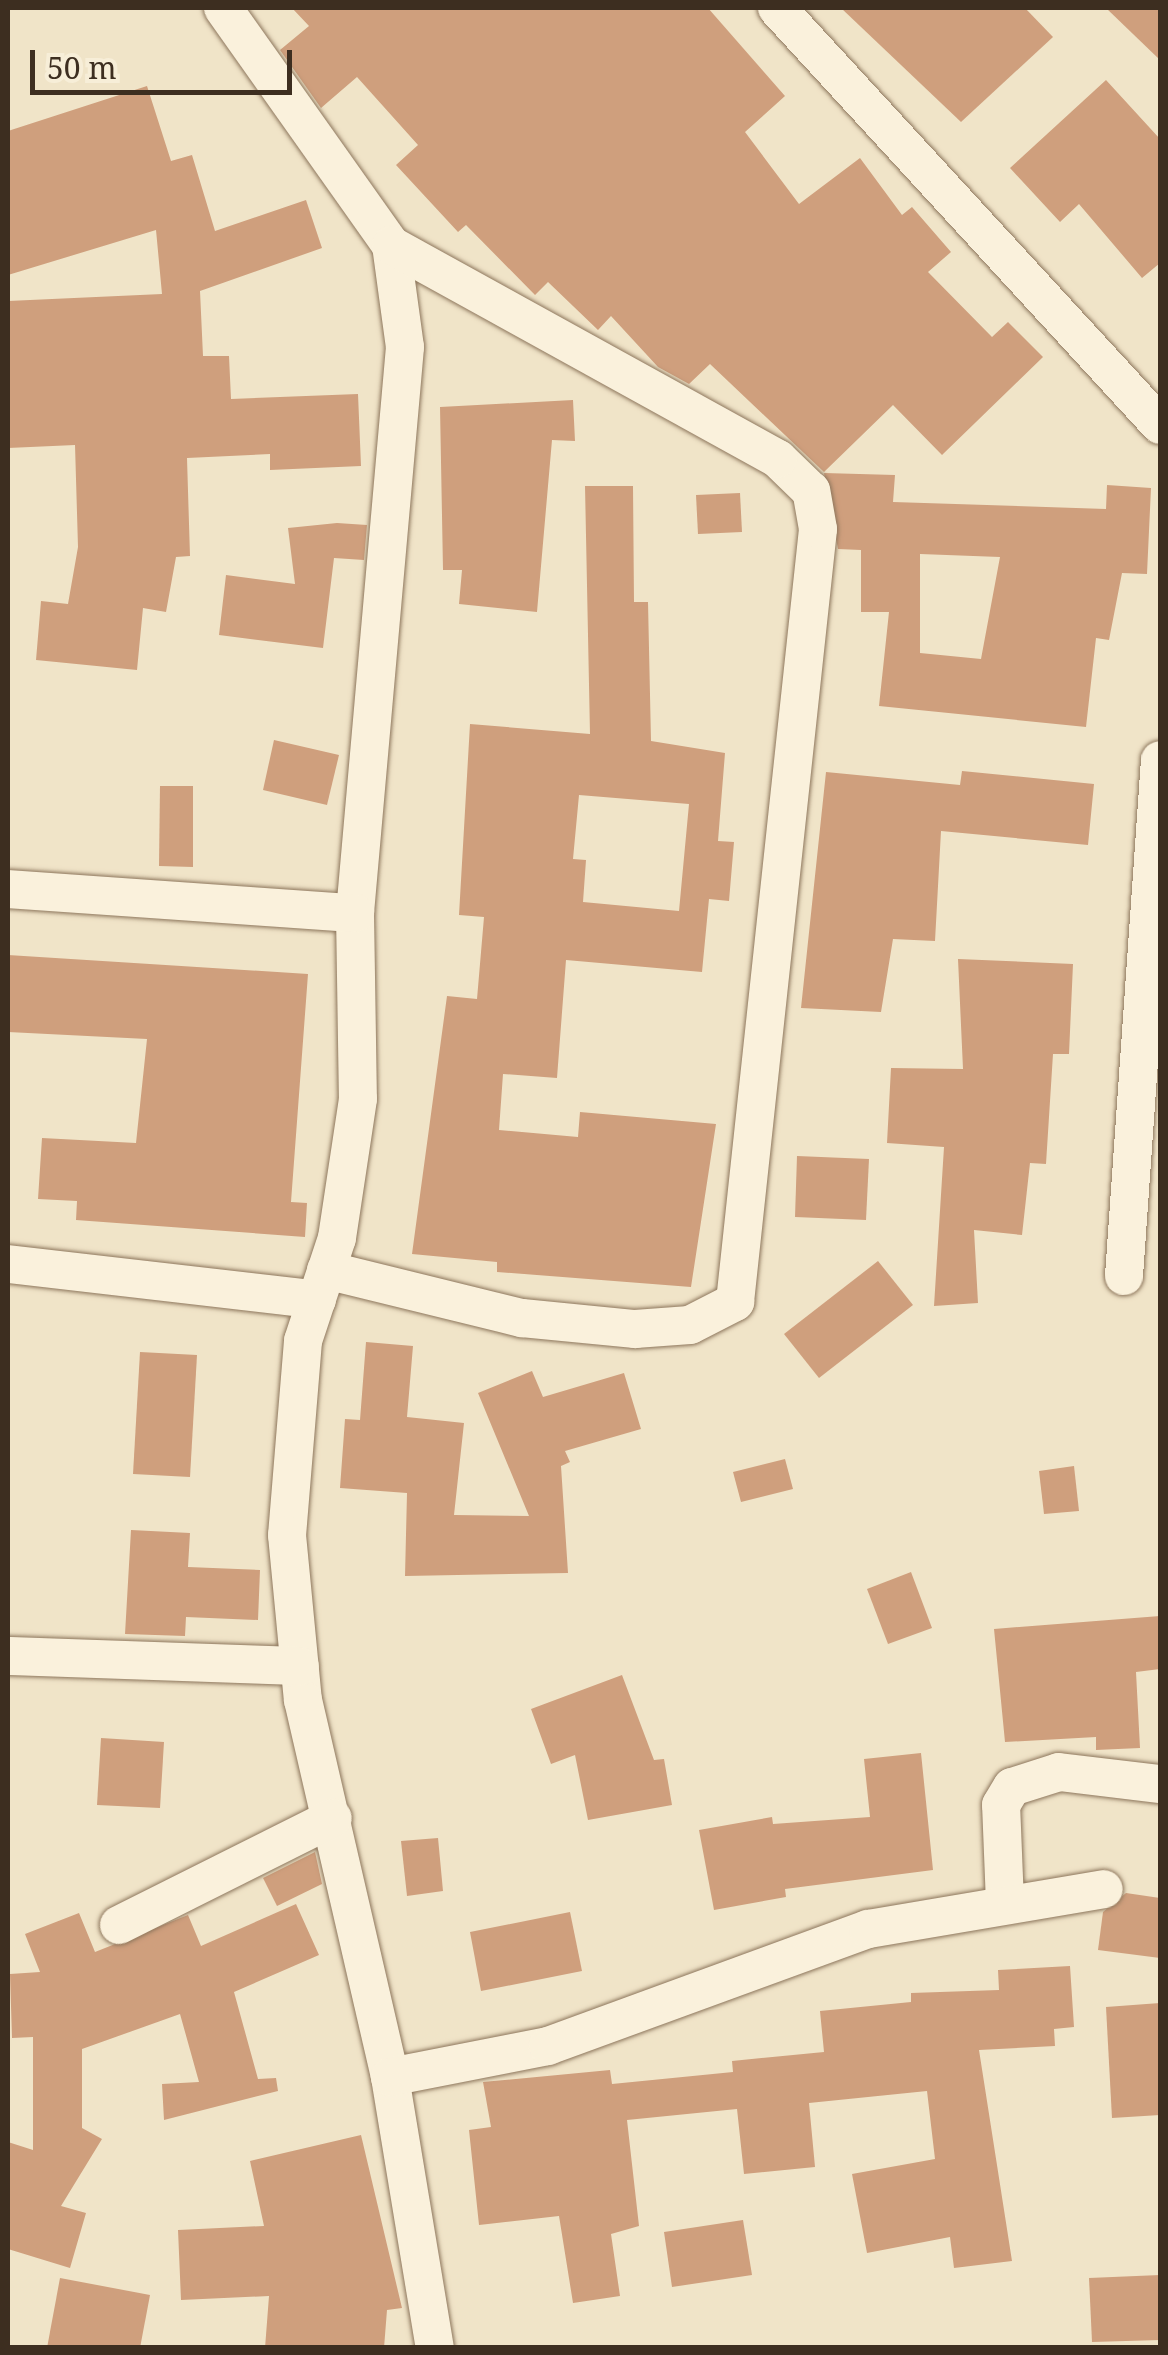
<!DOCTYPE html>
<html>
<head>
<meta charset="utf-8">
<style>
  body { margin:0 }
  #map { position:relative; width:1168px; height:2355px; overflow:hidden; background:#f0e4c8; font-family:"Noto Serif",serif }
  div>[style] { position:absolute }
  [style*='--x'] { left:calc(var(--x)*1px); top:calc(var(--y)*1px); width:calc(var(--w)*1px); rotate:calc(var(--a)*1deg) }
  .building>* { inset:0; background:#cf9f7d }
  .roads { filter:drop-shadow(0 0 2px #8d765c) drop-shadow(0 0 2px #8d765c) }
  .minor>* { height:38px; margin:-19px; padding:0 19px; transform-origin:19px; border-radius:19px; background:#faf1dc }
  span { translate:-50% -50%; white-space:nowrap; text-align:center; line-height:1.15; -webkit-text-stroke:9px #f7eed8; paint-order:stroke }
  .frame { position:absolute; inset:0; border:10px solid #3d2e20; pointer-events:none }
  .scale { position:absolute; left:30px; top:50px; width:262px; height:45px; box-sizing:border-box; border:5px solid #3d2e20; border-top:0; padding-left:12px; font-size:30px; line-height:35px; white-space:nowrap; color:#3d2e20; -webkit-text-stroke:8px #f7eed8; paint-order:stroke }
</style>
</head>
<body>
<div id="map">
  <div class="building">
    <div style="clip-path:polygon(292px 8px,708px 8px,785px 96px,745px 132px,799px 204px,860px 158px,902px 215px,912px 207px,951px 252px,928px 272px,992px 337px,1008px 322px,1043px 357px,942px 455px,893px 405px,824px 472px,710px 364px,689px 384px,658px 367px,611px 316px,598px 330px,548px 282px,535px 295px,466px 225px,458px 232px,396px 165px,418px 145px,357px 77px,321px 108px,280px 50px,309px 26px)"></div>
    <div style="clip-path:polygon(841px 8px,1025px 8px,1053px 37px,961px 122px)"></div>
    <div style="clip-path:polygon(1106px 8px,1160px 8px,1160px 60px)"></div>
    <div style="clip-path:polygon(1106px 80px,1160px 139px,1160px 263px,1142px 278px,1079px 204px,1060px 222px,1010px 168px)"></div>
    <div style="clip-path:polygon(147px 86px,171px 161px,192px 155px,215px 231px,306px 200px,322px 248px,200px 291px,203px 356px,229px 356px,231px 399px,358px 394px,361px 466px,270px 470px,270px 454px,187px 458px,190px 556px,176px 557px,166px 612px,143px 608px,137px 670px,36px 660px,41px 601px,68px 604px,78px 547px,75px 445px,8px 448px,8px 301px,162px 294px,156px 230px,8px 275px,8px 131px)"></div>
    <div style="clip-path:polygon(573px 400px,575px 441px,552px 440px,537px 612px,459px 604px,462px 570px,443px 570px,440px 407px)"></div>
    <div style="clip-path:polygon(evenodd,824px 473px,895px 475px,893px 502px,1106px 509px,1107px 485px,1151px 488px,1147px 574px,1122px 573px,1109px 640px,1096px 638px,1086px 727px,879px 706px,889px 612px,861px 612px,861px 550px,838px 549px,824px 473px,920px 554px,1000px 557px,981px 659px,920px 653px,920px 554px)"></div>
    <div style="clip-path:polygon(evenodd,585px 486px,633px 486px,634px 602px,648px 602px,651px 741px,725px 753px,718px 841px,734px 842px,729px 901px,709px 899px,702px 972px,566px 960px,557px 1078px,503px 1074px,499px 1130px,578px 1137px,580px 1112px,716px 1124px,691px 1287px,497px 1272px,497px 1262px,412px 1254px,447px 996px,477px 999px,484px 917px,459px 915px,470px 724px,590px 734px,585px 486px,579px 795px,689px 804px,679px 911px,583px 902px,586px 860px,573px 859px,579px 795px)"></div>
    <div style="clip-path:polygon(740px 493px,742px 532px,698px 534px,696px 495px)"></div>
    <div style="clip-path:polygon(337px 523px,367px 525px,364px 560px,334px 558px,323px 648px,219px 635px,226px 575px,295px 584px,288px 528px)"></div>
    <div style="clip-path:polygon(274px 740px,339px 755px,327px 805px,263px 790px)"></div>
    <div style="clip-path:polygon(962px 771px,1094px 784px,1088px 845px,941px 831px,935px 941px,893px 939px,881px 1012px,801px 1008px,826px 772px,960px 785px)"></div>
    <div style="clip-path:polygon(160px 786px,193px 786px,193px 867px,159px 866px)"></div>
    <div style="clip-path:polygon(8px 955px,308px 974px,291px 1202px,307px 1203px,305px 1237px,76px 1220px,77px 1201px,38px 1199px,42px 1138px,136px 1143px,147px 1039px,8px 1032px)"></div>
    <div style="clip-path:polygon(958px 959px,1073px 964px,1069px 1054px,1053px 1054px,1046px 1164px,1030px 1163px,1022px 1235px,974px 1230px,978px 1303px,934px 1306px,944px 1147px,887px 1143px,891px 1068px,963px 1069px)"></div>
    <div style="clip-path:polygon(797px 1156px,869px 1159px,866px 1220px,795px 1217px)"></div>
    <div style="clip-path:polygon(878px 1261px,913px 1305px,819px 1378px,784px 1334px)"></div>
    <div style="clip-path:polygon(366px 1342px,413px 1346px,407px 1417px,464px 1423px,454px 1515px,529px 1516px,478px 1393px,532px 1371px,543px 1397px,624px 1373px,641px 1429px,565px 1451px,570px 1462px,561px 1466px,568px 1573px,405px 1576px,407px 1493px,340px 1488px,345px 1419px,360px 1420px)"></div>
    <div style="clip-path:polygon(140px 1352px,197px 1355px,190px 1477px,133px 1474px)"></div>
    <div style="clip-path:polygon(785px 1459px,793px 1489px,741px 1502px,733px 1472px)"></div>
    <div style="clip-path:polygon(1074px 1466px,1079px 1511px,1044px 1514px,1039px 1471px)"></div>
    <div style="clip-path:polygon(131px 1530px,190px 1533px,188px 1567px,260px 1570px,258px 1620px,186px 1617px,185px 1636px,125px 1634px)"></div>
    <div style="clip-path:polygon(911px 1572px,932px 1628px,888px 1644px,867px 1589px)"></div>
    <div style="clip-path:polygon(1160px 1616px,1160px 1669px,1136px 1672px,1140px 1748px,1096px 1750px,1096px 1737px,1005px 1742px,994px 1629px)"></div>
    <div style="clip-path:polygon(622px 1675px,654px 1760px,664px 1759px,672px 1805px,588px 1820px,575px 1755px,551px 1764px,531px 1709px)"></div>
    <div style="clip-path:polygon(101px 1738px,164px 1742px,160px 1808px,97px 1805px)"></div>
    <div style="clip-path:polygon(921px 1753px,933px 1870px,785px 1889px,786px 1897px,714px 1910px,699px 1830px,772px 1817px,773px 1824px,870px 1817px,864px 1759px)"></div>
    <div style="clip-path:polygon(438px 1838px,443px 1891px,407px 1896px,401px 1841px)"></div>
    <div style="clip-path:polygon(315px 1852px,322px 1884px,277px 1906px,263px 1878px)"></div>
    <div style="clip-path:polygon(1126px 1893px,1160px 1898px,1160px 1958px,1098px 1950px,1103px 1912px)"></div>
    <div style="clip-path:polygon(296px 1904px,319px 1955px,234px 1992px,258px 2079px,276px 2078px,278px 2091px,164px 2120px,162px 2084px,199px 2082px,180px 2014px,82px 2049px,82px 2128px,102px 2139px,61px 2206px,86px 2213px,70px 2268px,8px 2249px,8px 2142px,33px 2150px,33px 2037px,12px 2038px,10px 1974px,40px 1972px,25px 1934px,79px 1913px,95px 1952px,188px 1915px,201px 1946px)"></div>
    <div style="clip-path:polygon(570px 1912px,582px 1971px,481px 1991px,470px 1932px)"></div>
    <div style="clip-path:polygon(1070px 1966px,1074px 2027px,1054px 2029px,1055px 2046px,979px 2050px,1012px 2261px,954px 2268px,950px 2237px,867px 2253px,852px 2174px,935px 2159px,927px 2091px,809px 2103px,815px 2167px,744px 2174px,737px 2109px,627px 2120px,639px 2226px,611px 2234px,620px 2296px,573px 2303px,559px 2216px,479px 2225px,469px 2130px,491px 2127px,483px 2082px,610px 2070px,612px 2084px,733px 2072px,732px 2061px,824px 2052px,820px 2011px,911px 2002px,911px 1993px,999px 1990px,998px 1970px)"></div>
    <div style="clip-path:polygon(1160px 2003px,1160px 2115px,1112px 2118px,1106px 2007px)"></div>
    <div style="clip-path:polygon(361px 2135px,402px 2308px,387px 2310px,384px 2348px,265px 2348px,269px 2296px,181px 2300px,178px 2230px,264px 2226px,250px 2161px)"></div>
    <div style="clip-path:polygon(743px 2220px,752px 2275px,672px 2287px,664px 2232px)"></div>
    <div style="clip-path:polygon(1160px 2275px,1160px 2340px,1092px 2342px,1089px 2278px)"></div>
    <div style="clip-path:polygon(60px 2278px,150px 2295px,140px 2348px,47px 2348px)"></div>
  </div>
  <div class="roads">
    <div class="minor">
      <div style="--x:223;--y:8;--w:291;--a:54.7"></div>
      <div style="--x:391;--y:245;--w:103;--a:82.2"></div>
      <div style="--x:405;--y:347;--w:568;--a:95.05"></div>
      <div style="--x:355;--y:913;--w:186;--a:89.1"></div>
      <div style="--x:358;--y:1099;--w:141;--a:98.6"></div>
      <div style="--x:337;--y:1238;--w:108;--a:108.3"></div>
      <div style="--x:303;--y:1341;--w:195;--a:94.7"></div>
      <div style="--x:287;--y:1535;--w:166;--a:84.5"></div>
      <div style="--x:303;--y:1700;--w:387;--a:77"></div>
      <div style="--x:390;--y:2077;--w:275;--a:80.6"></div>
      <div style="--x:777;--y:8;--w:566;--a:47.43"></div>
      <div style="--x:8;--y:889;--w:348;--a:4"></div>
      <div style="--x:8;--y:1264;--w:311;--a:6.6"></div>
      <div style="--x:326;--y:1270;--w:202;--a:13.8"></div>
      <div style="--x:522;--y:1318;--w:114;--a:5.6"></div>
      <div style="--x:635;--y:1329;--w:55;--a:-4.2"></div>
      <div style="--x:690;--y:1325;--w:51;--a:-27.1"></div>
      <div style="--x:735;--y:1302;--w:777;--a:-83.87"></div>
      <div style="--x:818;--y:529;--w:39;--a:-100"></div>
      <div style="--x:811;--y:491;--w:46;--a:-135.9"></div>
      <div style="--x:778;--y:459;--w:442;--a:-151.1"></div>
      <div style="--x:1124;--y:1276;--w:517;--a:-86.01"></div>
      <div style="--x:8;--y:1656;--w:292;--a:2"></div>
      <div style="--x:1005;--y:1903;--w:98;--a:-92.3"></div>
      <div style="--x:1001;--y:1805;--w:21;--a:-59"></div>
      <div style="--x:1012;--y:1787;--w:49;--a:-17.7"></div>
      <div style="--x:1059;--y:1772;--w:102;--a:6.8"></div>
      <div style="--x:119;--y:1925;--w:239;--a:-26.6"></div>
      <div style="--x:390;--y:2077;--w:161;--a:-11.1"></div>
      <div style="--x:548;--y:2046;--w:341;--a:-20.1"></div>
      <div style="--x:868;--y:1929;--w:239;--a:-9.6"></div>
    </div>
  </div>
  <div class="frame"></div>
  <div class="scale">50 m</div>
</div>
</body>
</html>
